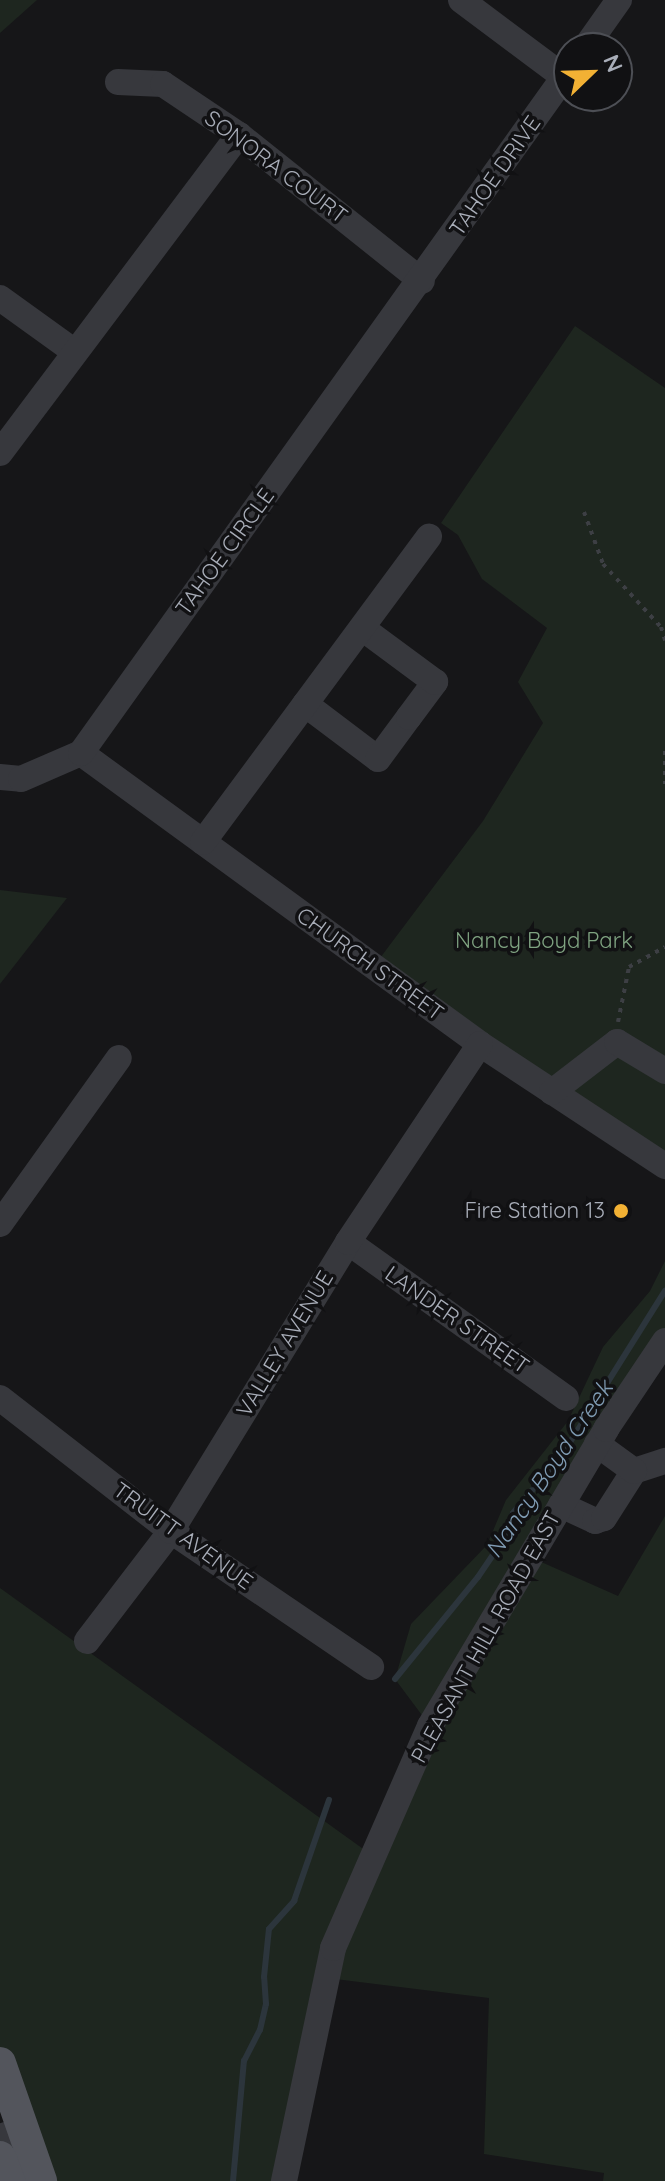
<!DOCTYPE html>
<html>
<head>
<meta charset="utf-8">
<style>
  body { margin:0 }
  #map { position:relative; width:665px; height:2181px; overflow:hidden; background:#161618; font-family:Quicksand,sans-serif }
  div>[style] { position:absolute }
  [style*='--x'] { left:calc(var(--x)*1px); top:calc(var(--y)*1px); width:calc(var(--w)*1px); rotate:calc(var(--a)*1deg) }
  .green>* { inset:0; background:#1e261f }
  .stream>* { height:6px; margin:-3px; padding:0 3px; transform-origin:3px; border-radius:3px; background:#2c353c }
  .path>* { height:4px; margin-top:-2px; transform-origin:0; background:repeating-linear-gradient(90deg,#3d3f44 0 4px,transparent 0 10px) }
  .minor>* { height:26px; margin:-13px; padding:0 13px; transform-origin:13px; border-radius:13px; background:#37383d }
  .major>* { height:32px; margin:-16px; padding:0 16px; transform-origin:16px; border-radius:16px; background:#53555c }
  .dots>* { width:22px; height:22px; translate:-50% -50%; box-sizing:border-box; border:4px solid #111113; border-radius:50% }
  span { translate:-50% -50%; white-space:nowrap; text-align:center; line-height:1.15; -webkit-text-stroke:7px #111113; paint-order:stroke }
  .street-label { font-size:22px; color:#a8adb8 }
  .park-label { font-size:22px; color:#7fa381 }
  .poi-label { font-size:22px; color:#a8adb8 }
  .right { translate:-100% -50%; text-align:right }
  .water-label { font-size:24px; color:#7f9bb3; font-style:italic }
  .north { position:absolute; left:553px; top:32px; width:80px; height:80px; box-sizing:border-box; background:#111113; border:2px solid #4d4f55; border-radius:50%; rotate:67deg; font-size:22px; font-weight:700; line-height:32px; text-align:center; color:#a8adb8 }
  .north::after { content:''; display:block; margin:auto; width:28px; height:36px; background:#f2b134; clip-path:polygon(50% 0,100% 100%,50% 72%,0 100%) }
</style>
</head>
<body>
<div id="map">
  <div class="green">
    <div style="clip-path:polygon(0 0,37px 0,0 33px)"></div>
    <div style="clip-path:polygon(575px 326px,665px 388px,665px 1166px,374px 966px,483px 821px,543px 723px,518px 682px,547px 628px,482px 579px,458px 535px,441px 523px)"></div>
    <div style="clip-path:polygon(0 890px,67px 898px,0 984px)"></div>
    <div style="clip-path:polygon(665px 1261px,665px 1341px,530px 1557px,618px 1596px,665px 1516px,665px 2181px,603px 2181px,604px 2173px,484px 2154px,489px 1998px,327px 1978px,284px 2181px,41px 2181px,0 2063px,0 1588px,373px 1856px,430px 1726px,395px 1679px,411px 1624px,487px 1545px,506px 1500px,568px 1421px,603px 1347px,650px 1291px)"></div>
  </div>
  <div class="stream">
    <div style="--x:395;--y:1679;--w:132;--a:-50.9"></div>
    <div style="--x:478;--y:1577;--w:41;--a:-55.9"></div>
    <div style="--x:501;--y:1543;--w:32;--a:-68"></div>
    <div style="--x:513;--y:1513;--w:76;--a:-49.8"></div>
    <div style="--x:562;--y:1455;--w:194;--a:-57.9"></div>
    <div style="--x:233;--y:2181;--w:121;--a:-84.8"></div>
    <div style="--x:244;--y:2061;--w:35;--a:-63"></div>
    <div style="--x:260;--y:2030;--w:27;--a:-77"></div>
    <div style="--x:266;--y:2004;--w:27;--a:-94"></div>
    <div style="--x:264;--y:1977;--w:48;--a:-84.1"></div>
    <div style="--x:269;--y:1929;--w:38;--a:-48"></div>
    <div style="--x:294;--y:1901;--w:107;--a:-70.9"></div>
  </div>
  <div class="path">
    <div style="--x:584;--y:512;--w:55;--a:69.9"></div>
    <div style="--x:603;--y:564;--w:86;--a:47.4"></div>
    <div style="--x:661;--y:627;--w:14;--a:73"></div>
    <div style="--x:665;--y:751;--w:33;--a:90"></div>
    <div style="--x:618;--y:1022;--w:56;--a:-78.7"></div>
    <div style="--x:629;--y:967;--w:41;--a:-29.1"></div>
  </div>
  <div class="minor">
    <div style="--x:461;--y:0;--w:129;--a:36.8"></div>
    <div style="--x:585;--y:48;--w:59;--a:-54.7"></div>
    <div style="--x:118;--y:82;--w:45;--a:2.5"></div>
    <div style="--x:163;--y:84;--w:92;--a:33.9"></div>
    <div style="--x:239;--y:135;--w:234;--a:38.6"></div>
    <div style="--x:0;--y:298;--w:92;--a:35.8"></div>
    <div style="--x:0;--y:453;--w:398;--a:-53.1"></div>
    <div style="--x:305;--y:704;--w:91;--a:37"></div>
    <div style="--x:378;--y:759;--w:52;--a:-53.6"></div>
    <div style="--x:409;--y:717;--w:44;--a:-53.4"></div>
    <div style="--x:435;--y:682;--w:91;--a:-143.5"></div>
    <div style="--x:81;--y:753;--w:494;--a:36.1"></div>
    <div style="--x:480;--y:1044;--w:222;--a:33.4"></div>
    <div style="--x:0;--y:777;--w:21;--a:5"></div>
    <div style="--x:21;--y:779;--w:65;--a:-23.4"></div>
    <div style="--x:81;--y:753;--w:839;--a:-54.45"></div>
    <div style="--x:203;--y:842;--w:380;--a:-53.5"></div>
    <div style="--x:552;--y:1092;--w:82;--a:-37.6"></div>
    <div style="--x:617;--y:1042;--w:56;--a:31.1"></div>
    <div style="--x:0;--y:1224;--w:204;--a:-54.4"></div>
    <div style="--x:348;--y:1242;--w:268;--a:35.6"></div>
    <div style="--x:0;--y:1398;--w:217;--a:37.9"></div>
    <div style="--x:171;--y:1531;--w:242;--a:34.2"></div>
    <div style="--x:634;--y:1471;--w:33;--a:-18"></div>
    <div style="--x:561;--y:1505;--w:38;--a:25"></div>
    <div style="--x:595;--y:1521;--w:9;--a:-18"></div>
    <div style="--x:604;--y:1518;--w:56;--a:-57.4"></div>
    <div style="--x:634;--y:1471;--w:46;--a:-143.9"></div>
    <div style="--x:87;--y:1641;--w:138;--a:-52.6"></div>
    <div style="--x:171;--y:1531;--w:339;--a:-58.5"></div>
    <div style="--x:348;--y:1242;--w:238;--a:-56.3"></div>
    <div style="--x:0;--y:2137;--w:26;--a:-18"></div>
    <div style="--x:284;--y:2181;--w:238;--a:-78.1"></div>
    <div style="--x:333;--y:1948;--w:242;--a:-66.4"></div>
    <div style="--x:430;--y:1726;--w:345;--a:-59.3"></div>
    <div style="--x:606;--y:1429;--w:106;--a:-56.2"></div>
  </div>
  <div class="major">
    <div style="--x:0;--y:2063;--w:125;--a:70.8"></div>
    <div style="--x:0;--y:2157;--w:26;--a:69"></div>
  </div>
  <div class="dots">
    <div style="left:621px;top:1211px;background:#f2b134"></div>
  </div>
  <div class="street-label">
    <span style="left:276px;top:167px;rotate:37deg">SONORA COURT</span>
    <span style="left:495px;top:176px;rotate:-55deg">TAHOE DRIVE</span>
    <span style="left:225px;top:552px;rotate:-54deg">TAHOE CIRCLE</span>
    <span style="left:370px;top:964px;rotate:36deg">CHURCH STREET</span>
    <span style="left:457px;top:1320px;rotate:35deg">LANDER STREET</span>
    <span style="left:285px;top:1344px;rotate:-59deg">VALLEY AVENUE</span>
    <span style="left:183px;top:1536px;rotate:36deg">TRUITT AVENUE</span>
    <span style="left:486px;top:1637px;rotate:-61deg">PLEASANT HILL ROAD EAST</span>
  </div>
  <div class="park-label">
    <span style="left:544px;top:941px">Nancy Boyd Park</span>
  </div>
  <div class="poi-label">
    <span class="right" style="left:605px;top:1211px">Fire Station 13</span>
  </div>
  <div class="water-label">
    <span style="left:549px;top:1469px;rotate:-56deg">Nancy Boyd Creek</span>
  </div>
  <div class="north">N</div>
</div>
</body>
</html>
